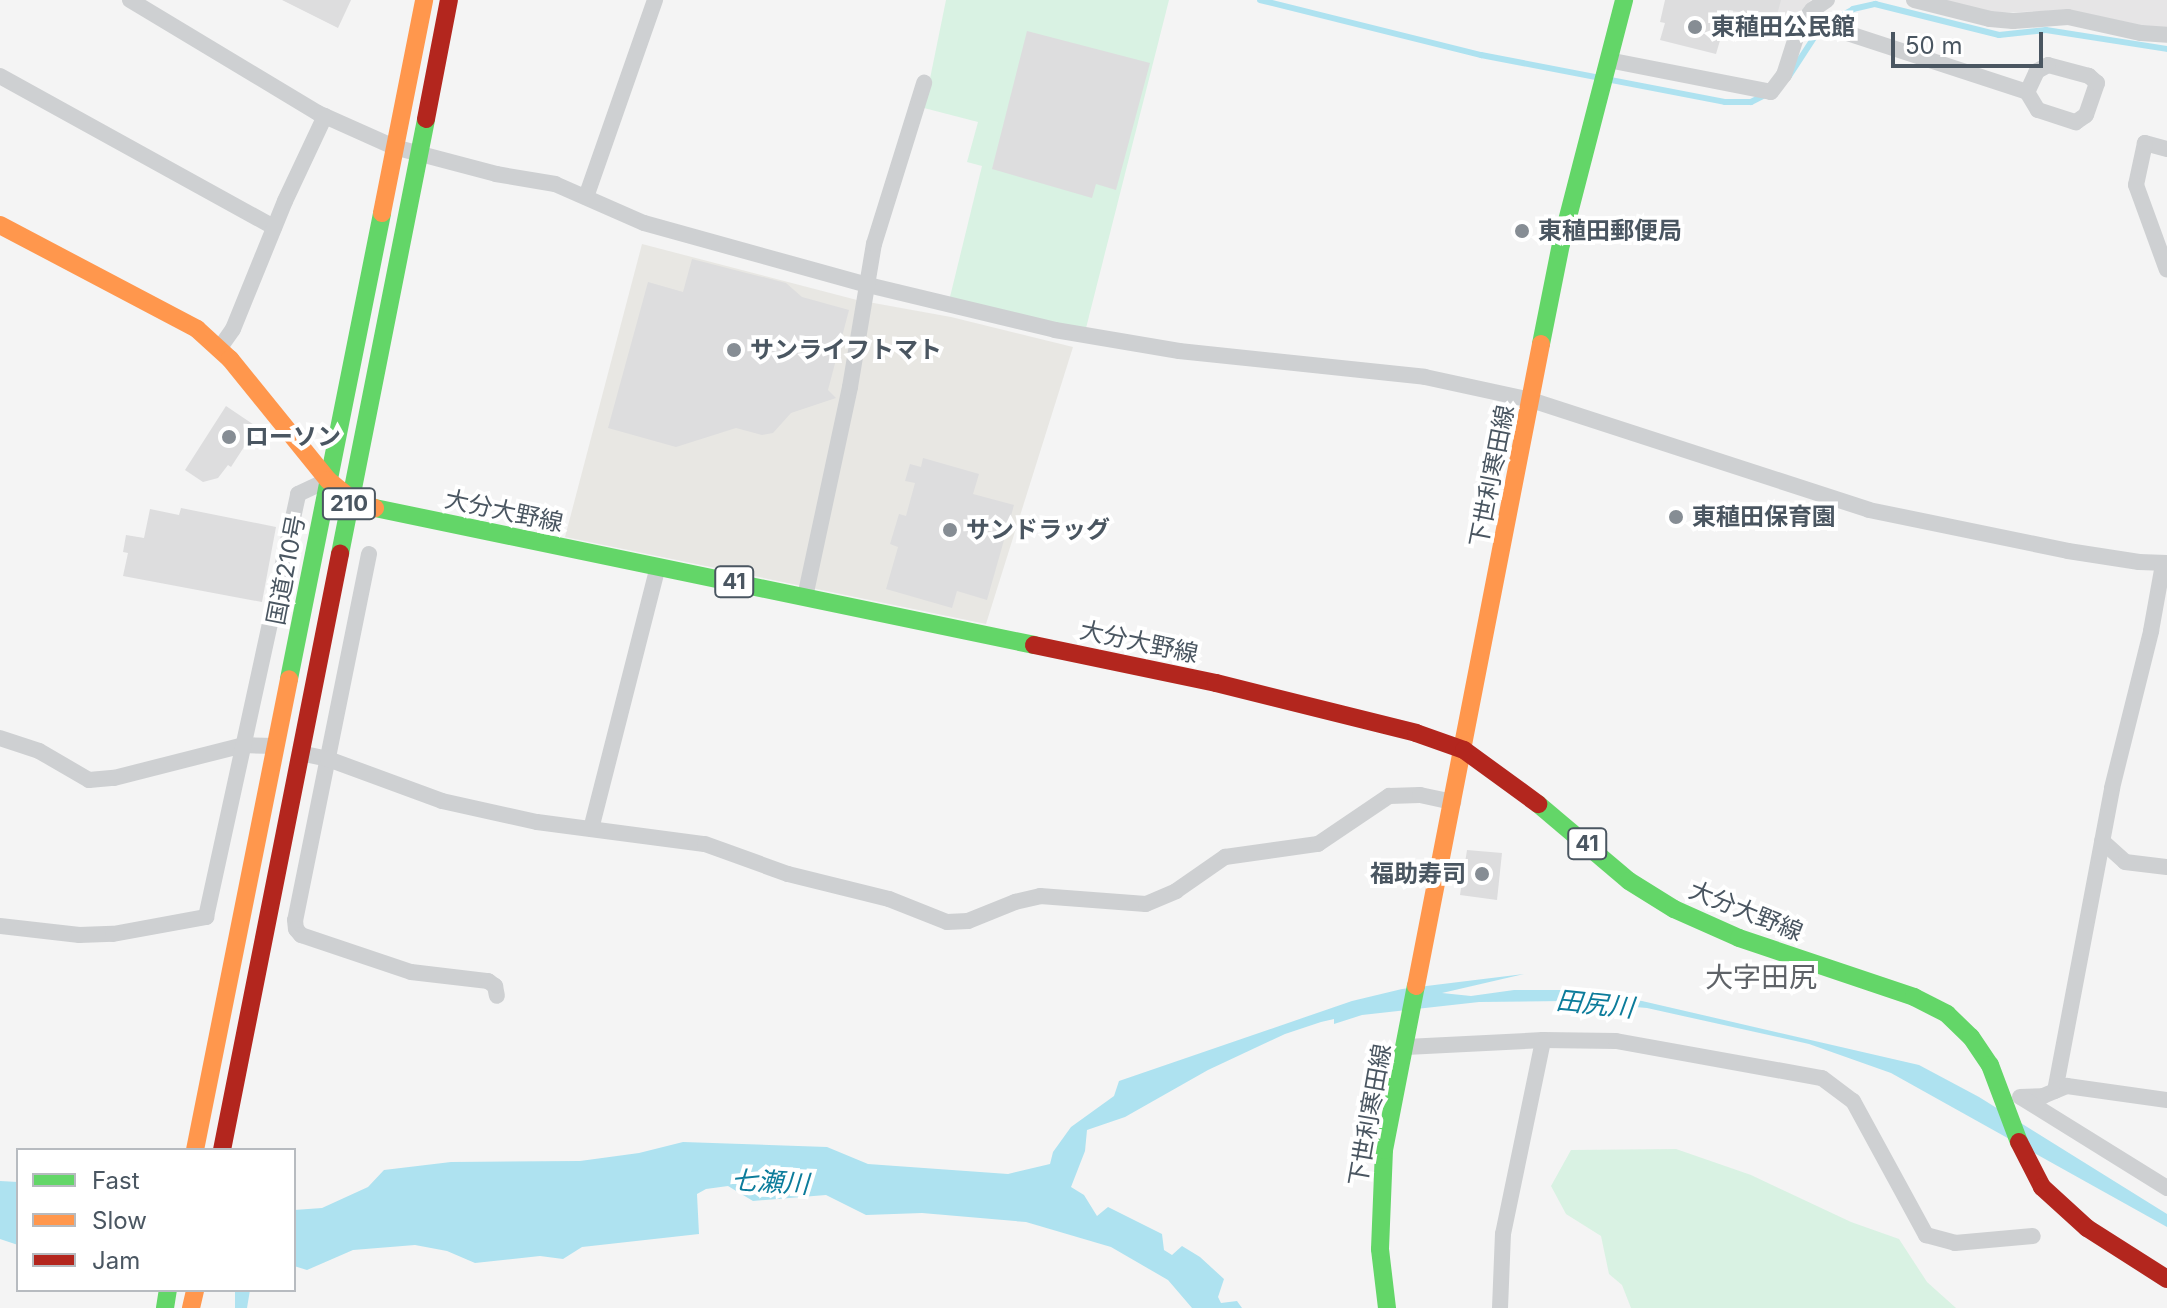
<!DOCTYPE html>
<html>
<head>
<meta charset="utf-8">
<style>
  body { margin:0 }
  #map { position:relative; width:2167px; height:1308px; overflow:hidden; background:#f4f4f4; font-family:Inter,"Noto Sans JP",sans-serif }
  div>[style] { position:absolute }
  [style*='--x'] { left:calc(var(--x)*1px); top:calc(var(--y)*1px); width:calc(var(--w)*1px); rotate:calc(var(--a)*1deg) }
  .commercial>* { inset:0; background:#e8e7e3 }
  .education>* { inset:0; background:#e6e5e6 }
  .green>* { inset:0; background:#d9f2e3 }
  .water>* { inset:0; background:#aee2f0 }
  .stream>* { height:6px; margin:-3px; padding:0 3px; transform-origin:3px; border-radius:3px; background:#aee2f0 }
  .building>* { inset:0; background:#ddddde }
  .street>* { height:16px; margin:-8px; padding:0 8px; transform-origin:8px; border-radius:8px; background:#ced0d2 }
  .fast>* { height:18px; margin:-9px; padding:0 9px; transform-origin:9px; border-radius:9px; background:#63d668 }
  .slow>* { height:18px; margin:-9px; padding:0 9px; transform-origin:9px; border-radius:9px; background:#ff974d }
  .jam>* { height:18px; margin:-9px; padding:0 9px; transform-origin:9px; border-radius:9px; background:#b3261e }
  .dots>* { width:22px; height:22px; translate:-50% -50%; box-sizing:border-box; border:4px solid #fff; border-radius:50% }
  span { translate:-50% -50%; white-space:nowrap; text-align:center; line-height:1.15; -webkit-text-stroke:8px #fff; paint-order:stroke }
  .shield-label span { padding:2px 6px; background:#fff; border:2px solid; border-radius:6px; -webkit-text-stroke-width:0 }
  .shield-label { font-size:22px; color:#4a5661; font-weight:700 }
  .poi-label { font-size:24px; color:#4a5661; font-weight:700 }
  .left { translate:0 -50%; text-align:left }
  .right { translate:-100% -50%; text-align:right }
  .street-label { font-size:24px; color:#4a5661 }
  .water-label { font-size:26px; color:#0c7c9b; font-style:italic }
  .quarter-label { font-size:28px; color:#5f6368 }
  .legend { position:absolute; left:16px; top:1148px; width:280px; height:144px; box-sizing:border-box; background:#fff; border:2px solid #b7bbc0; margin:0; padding:10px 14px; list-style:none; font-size:24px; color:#4a5661 }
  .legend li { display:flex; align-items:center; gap:16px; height:40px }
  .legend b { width:40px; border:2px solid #b7bbc0 }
  .scale { position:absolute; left:1891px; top:32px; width:152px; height:36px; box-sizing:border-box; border:4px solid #4a5661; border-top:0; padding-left:10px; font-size:24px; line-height:28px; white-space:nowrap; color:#4a5661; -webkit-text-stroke:6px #fff; paint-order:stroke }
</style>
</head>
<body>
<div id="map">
  <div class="commercial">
    <div style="clip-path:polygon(642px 244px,857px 300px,951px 317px,1073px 347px,986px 624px,565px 537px)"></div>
  </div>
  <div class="education">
    <div style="clip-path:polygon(1735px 0,1811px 0,1787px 27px,1732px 17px)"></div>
    <div style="clip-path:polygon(1943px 0,2167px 0,2167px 31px,2070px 10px,1996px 13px)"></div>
  </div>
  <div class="green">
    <div style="clip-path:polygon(946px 0,1169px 0,1085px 332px,949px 301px,982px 166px,967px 162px,978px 122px,924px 108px)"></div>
    <div style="clip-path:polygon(1676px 1149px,1751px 1175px,1851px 1222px,1899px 1239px,1927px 1282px,1956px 1308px,1631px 1308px,1622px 1285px,1609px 1274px,1601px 1236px,1566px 1214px,1551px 1186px,1571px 1150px)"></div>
  </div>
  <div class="water">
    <div style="clip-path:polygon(1524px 974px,1442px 993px,1471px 996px,1514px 990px,1565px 990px,1642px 1001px,1919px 1065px,1979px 1097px,2167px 1214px,2167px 1227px,1891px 1073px,1809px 1044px,1647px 1008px,1564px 1001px,1479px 1002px,1362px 1015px,1334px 1024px,1334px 1019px,1321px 1022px,1285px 1034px,1208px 1070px,1125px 1117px,1087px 1130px,1085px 1151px,1071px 1187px,1084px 1195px,1097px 1216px,1108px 1207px,1162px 1234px,1164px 1250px,1172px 1255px,1182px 1246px,1200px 1257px,1224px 1279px,1218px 1297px,1221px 1303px,1237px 1301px,1242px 1308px,1192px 1308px,1168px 1280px,1111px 1247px,1026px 1222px,922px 1213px,866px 1215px,826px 1195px,753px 1201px,728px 1186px,706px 1189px,697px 1194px,699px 1234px,582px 1247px,563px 1259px,540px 1256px,475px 1263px,447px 1251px,415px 1245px,353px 1250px,307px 1270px,294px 1266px,294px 1210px,322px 1208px,368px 1187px,384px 1170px,451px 1162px,580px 1161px,639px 1153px,683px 1142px,827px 1147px,868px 1164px,1008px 1174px,1050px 1164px,1053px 1152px,1071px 1127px,1114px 1096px,1119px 1081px,1352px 1001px,1402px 989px)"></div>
    <div style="clip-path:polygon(0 1181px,18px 1182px,18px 1245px,0 1239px)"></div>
    <div style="clip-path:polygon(235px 1290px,250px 1290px,247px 1308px,235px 1308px)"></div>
  </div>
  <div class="stream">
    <div style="--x:1260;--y:0;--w:228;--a:14"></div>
    <div style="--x:1481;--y:55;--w:248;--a:10.9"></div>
    <div style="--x:1725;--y:102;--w:26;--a:0"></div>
    <div style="--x:1751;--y:102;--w:16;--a:-27"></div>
    <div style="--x:1789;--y:76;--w:59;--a:-56.9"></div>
    <div style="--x:1821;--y:27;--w:37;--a:-29"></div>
    <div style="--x:1853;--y:9;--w:23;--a:-13"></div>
    <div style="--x:1875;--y:4;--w:128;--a:14"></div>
    <div style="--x:1999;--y:35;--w:47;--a:-6.1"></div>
    <div style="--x:2046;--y:30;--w:122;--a:8.9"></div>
  </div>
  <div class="building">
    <div style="clip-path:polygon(282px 0,351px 0,338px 28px)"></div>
    <div style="clip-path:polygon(1665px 0,1781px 0,1776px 19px,1729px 10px,1716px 54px,1660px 40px,1665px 23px,1660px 22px)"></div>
    <div style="clip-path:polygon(1027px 31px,1150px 63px,1116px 190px,1096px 184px,1092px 198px,992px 169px)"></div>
    <div style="clip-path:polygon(692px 259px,786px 283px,802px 297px,849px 310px,828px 390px,836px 398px,791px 413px,773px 433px,762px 435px,736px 428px,676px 447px,608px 428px,648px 282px,683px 292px)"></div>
    <div style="clip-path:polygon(226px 406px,257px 427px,231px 467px,228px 465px,218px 478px,203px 482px,185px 470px)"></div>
    <div style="clip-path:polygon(923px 458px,979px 474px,973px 494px,1014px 505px,987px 600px,957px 591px,952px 608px,886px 589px,898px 547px,890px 544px,899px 514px,906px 516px,915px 483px,905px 481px,910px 464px,921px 467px)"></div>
    <div style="clip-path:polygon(181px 508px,276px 527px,262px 602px,123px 576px,128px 553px,123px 552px,126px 535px,144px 538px,150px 509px,179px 515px)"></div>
    <div style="clip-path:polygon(1467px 850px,1502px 853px,1497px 900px,1460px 895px)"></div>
  </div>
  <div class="street">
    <div style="--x:130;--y:0;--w:219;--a:31"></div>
    <div style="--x:318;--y:113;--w:83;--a:24.1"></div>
    <div style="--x:394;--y:147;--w:106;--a:14.8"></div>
    <div style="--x:496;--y:174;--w:60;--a:9.6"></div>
    <div style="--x:555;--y:184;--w:97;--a:23.7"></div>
    <div style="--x:644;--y:223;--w:232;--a:15.5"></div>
    <div style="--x:868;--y:285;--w:192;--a:13.5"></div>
    <div style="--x:1055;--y:330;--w:126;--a:9.6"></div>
    <div style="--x:1179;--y:351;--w:247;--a:6"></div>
    <div style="--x:1425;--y:377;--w:108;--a:12.2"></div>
    <div style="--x:1531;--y:400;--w:355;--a:18"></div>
    <div style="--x:1869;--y:510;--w:203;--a:11.6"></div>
    <div style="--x:2068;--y:551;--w:72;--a:8.8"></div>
    <div style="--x:2139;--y:562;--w:28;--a:2"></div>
    <div style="--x:1914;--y:0;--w:78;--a:14"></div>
    <div style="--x:1990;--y:19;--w:23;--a:5"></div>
    <div style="--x:2013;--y:21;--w:55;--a:-4.2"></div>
    <div style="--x:2068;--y:17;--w:75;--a:12.4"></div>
    <div style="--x:2141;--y:33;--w:26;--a:4"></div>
    <div style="--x:1804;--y:19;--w:235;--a:18.1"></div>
    <div style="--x:2027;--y:92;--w:21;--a:59"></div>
    <div style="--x:2038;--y:110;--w:40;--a:18"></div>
    <div style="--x:2076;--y:122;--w:12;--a:-35"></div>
    <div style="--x:2086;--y:115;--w:34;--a:-71"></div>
    <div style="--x:2097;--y:83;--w:11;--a:-139"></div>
    <div style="--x:2089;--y:76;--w:42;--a:-165"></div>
    <div style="--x:2048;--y:65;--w:13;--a:151"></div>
    <div style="--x:2037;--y:71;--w:23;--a:115"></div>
    <div style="--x:1608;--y:60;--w:166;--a:11.1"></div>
    <div style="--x:1771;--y:92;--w:21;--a:-53"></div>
    <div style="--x:1784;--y:75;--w:52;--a:-72.3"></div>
    <div style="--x:1800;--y:25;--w:19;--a:-51"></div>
    <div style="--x:1812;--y:10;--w:18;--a:-34"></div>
    <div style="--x:0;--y:76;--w:313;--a:28.9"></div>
    <div style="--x:2167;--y:149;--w:23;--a:-165"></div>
    <div style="--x:2145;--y:143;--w:43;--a:102.1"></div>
    <div style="--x:2136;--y:185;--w:90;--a:70"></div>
    <div style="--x:586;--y:197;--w:209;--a:-70.7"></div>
    <div style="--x:219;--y:349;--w:24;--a:-55"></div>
    <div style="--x:233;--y:329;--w:138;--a:-67.9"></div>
    <div style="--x:285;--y:201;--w:94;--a:-64.8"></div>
    <div style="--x:369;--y:554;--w:373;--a:101.4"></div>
    <div style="--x:295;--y:920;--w:9;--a:84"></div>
    <div style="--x:296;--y:929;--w:8;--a:50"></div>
    <div style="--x:301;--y:935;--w:116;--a:18.6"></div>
    <div style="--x:411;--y:972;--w:78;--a:6.7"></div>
    <div style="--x:488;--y:981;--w:9;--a:36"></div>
    <div style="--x:495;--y:986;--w:10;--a:79"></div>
    <div style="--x:805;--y:597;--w:215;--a:-77.9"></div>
    <div style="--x:850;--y:387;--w:145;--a:-80.5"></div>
    <div style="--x:874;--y:244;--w:169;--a:-72.7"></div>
    <div style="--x:0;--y:738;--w:41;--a:18.4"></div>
    <div style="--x:39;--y:751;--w:58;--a:30.1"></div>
    <div style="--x:89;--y:780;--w:25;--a:-5"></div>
    <div style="--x:114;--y:778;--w:133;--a:-14.3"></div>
    <div style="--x:243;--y:745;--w:32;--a:2"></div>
    <div style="--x:300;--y:753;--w:29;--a:12"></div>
    <div style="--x:328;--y:759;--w:121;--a:20.2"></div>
    <div style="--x:442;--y:801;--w:97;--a:12.5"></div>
    <div style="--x:537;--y:822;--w:169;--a:7.5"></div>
    <div style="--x:705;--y:844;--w:88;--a:19.9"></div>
    <div style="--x:788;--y:874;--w:104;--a:13.9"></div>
    <div style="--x:889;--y:899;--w:62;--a:21.6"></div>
    <div style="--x:947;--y:922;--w:21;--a:-3"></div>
    <div style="--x:968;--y:921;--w:51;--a:-22"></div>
    <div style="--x:1015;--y:902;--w:26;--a:-13"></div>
    <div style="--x:1040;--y:896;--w:106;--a:4.3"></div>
    <div style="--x:1146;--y:904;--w:33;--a:-23"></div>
    <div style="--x:1176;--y:891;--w:60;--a:-34.8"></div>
    <div style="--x:1225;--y:857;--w:94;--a:-8"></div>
    <div style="--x:1318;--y:844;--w:86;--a:-34.1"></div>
    <div style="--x:1389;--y:796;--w:31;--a:-2"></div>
    <div style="--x:1420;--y:795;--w:34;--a:12"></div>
    <div style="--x:591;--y:829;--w:270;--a:-75.7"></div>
    <div style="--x:2102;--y:841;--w:31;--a:42"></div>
    <div style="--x:2125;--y:862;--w:42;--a:6.8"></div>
    <div style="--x:0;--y:926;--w:80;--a:6.5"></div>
    <div style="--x:79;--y:935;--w:34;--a:-2"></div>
    <div style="--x:113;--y:934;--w:95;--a:-10.4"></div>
    <div style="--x:206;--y:917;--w:433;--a:-77.7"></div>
    <div style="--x:298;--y:494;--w:33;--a:-25"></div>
    <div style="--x:1406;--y:1047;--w:137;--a:-2.9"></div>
    <div style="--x:1543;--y:1040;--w:73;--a:0.8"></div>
    <div style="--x:1616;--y:1041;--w:209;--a:10.2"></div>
    <div style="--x:1822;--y:1078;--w:39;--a:37"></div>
    <div style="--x:1853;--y:1101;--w:153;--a:61.4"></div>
    <div style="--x:1926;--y:1235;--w:30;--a:15"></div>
    <div style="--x:1955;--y:1243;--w:78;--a:-5.1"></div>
    <div style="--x:2055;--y:1091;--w:308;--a:-79.3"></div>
    <div style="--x:2112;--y:788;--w:162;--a:-76"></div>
    <div style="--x:2151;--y:631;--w:68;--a:-79.8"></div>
    <div style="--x:2020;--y:1097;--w:23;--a:-2"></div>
    <div style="--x:2043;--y:1096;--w:26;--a:-23"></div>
    <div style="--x:2067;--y:1086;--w:101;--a:8"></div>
    <div style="--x:2022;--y:1098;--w:171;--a:31.8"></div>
    <div style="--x:1500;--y:1308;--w:74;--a:-87.7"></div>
    <div style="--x:1503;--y:1234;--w:198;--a:-78.3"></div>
  </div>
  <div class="fast">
    <div style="--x:1541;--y:344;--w:102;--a:-78.7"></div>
    <div style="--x:1561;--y:244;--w:252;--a:-75.5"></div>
    <div style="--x:375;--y:508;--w:673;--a:11.74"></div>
    <div style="--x:340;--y:554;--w:443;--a:-78.8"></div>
    <div style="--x:289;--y:679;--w:475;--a:-78.7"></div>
    <div style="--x:1538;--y:804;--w:119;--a:40.2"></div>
    <div style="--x:1629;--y:881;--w:53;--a:31.9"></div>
    <div style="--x:1674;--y:909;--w:71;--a:24"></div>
    <div style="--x:1739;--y:938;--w:185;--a:18.6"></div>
    <div style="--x:1914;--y:997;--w:37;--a:27"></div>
    <div style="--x:1947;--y:1014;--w:33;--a:44"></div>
    <div style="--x:1971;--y:1037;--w:34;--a:56"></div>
    <div style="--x:1990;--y:1065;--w:82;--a:69.4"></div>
    <div style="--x:165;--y:1308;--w:18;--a:-81"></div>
    <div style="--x:1387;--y:1308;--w:59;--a:-96.8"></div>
    <div style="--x:1380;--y:1249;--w:99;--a:-87.7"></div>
    <div style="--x:1384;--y:1150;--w:167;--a:-79"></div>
  </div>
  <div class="slow">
    <div style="--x:382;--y:213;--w:217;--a:-78.8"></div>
    <div style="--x:0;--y:225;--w:223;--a:27.8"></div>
    <div style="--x:197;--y:329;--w:45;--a:42.3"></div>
    <div style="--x:230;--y:359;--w:156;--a:51"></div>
    <div style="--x:328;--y:480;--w:28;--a:39"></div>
    <div style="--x:350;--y:498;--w:27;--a:22"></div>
    <div style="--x:1416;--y:986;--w:654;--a:-78.98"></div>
    <div style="--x:195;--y:1150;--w:480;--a:-78.7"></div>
    <div style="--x:191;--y:1308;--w:18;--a:-77"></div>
  </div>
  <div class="jam">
    <div style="--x:426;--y:119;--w:121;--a:-79.1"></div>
    <div style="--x:1034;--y:645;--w:186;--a:11.8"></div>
    <div style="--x:1216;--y:683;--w:206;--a:14"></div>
    <div style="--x:1416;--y:733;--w:51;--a:19.5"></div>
    <div style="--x:1464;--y:750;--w:92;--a:36.1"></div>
    <div style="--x:2019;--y:1142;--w:51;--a:62.9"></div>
    <div style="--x:2042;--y:1187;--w:61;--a:42.3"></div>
    <div style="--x:2087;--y:1228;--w:95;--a:32.5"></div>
    <div style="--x:222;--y:1150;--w:608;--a:-78.8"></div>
  </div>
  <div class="dots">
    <div style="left:1695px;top:27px;background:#868d94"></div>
    <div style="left:1522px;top:231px;background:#868d94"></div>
    <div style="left:734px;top:350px;background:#868d94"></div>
    <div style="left:229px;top:437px;background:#868d94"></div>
    <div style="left:1676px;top:517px;background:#868d94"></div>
    <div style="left:950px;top:530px;background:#868d94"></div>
    <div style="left:1482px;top:874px;background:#868d94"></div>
  </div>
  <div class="shield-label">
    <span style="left:349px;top:504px">210</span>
    <span style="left:734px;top:582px">41</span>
    <span style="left:1587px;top:844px">41</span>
  </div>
  <div class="poi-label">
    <span class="left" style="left:1711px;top:27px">東稙田公民館</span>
    <span class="left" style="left:1538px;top:231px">東稙田郵便局</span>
    <span class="left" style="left:750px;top:350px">サンライフトマト</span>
    <span class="left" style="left:245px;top:437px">ローソン</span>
    <span class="left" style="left:1692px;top:517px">東稙田保育園</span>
    <span class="left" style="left:966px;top:530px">サンドラッグ</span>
    <span class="right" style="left:1466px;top:874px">福助寿司</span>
  </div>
  <div class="street-label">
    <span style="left:1492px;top:476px;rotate:-79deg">下世利寒田線</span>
    <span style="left:504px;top:511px;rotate:12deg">大分大野線</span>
    <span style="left:286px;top:570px;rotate:-79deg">国道210号</span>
    <span style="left:1139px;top:642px;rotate:12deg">大分大野線</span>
    <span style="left:1746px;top:911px;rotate:22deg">大分大野線</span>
    <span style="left:1370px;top:1115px;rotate:-80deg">下世利寒田線</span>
  </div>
  <div class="water-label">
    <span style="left:1595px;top:1004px;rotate:6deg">田尻川</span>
    <span style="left:770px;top:1182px;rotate:3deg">七瀬川</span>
  </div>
  <div class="quarter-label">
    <span style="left:1761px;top:977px">大字田尻</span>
  </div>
  <ul class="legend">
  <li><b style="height:10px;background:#63d668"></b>Fast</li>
  <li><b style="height:10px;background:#ff974d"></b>Slow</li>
  <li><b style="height:10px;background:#b3261e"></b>Jam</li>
  </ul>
  <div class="scale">50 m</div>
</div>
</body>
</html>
